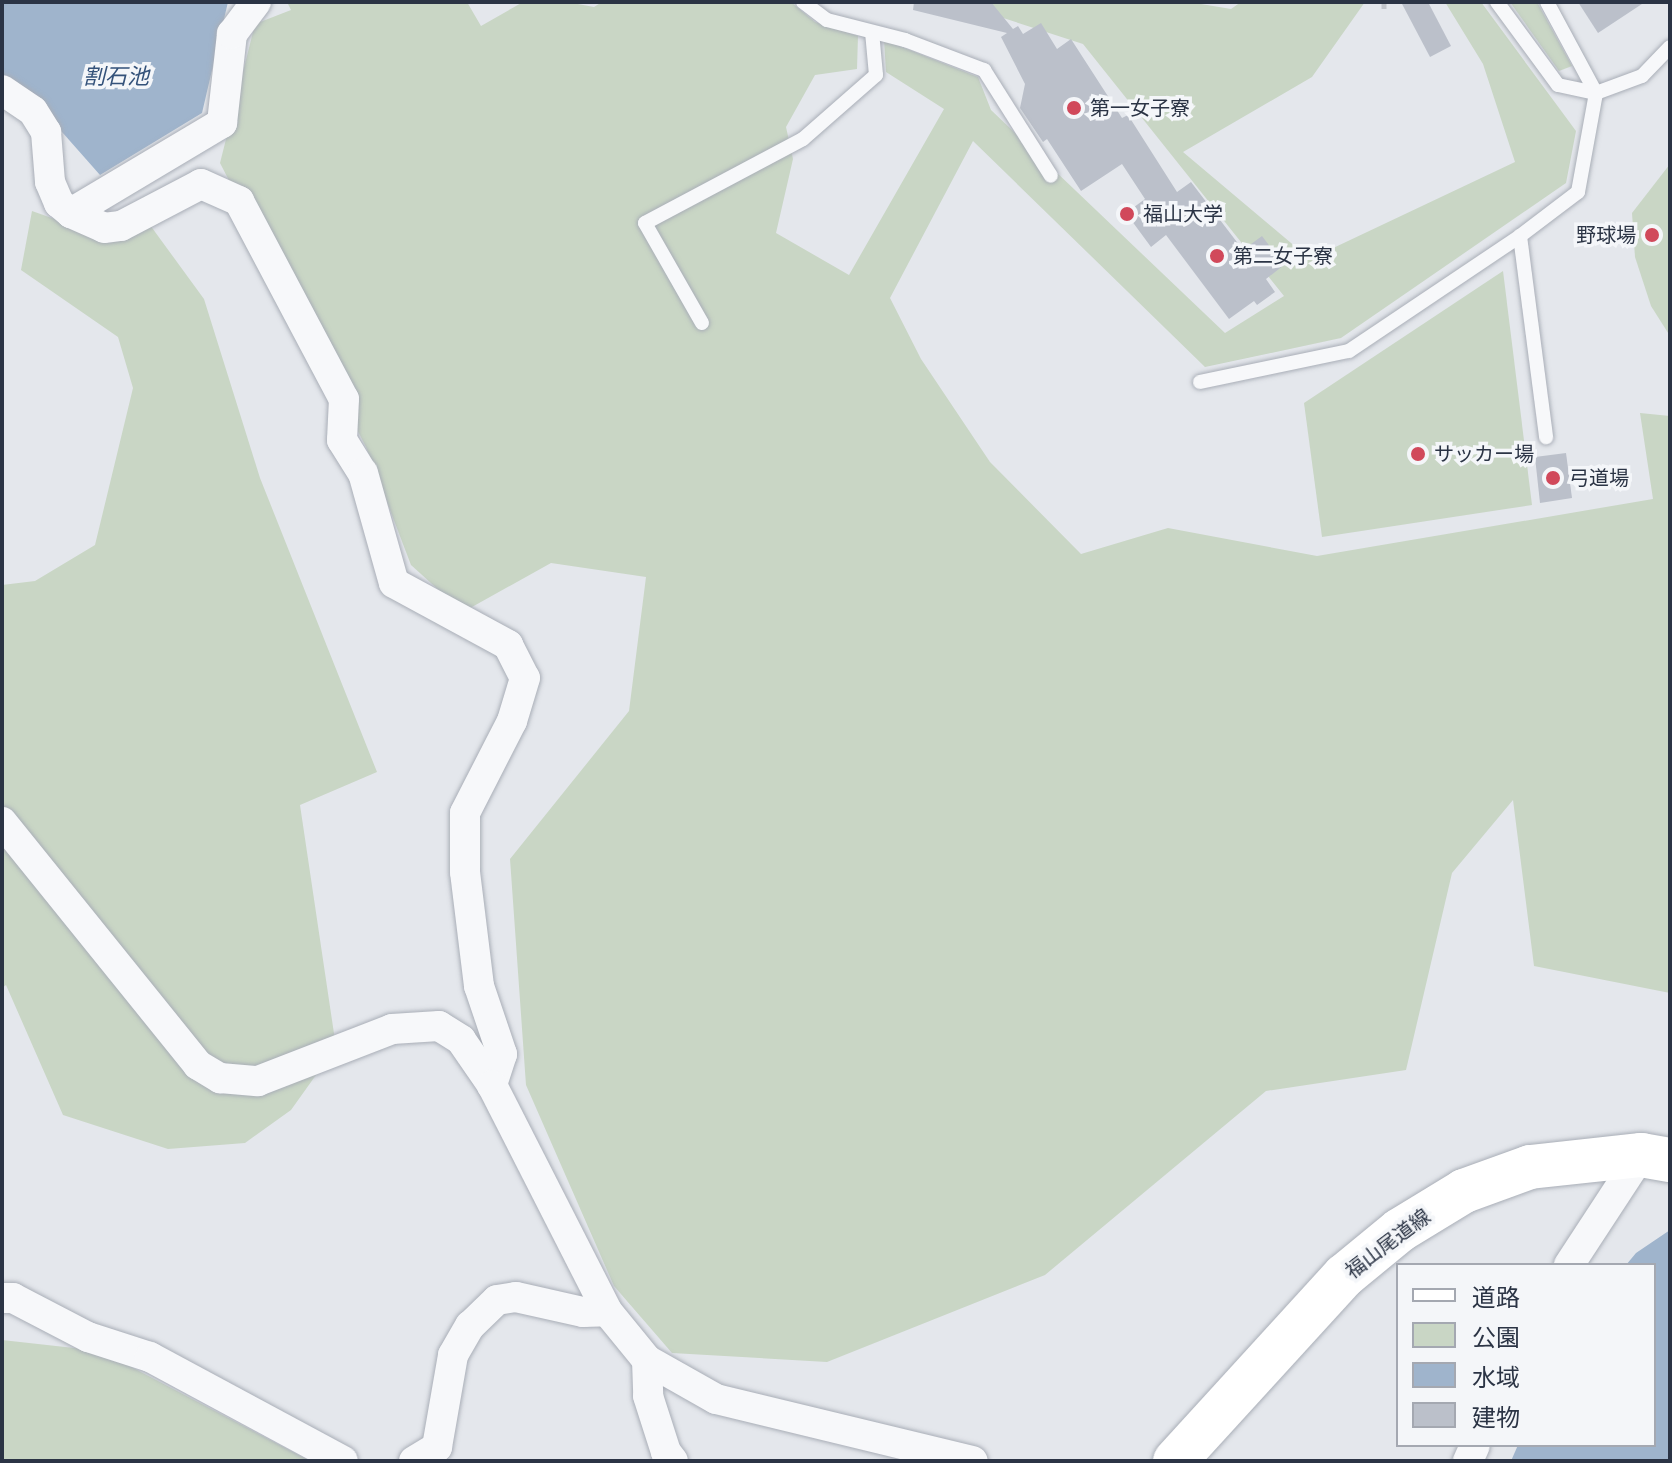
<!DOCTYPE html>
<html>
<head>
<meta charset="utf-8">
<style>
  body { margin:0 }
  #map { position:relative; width:1672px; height:1463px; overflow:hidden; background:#e4e7ec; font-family:"PT Sans Narrow","Noto Sans JP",sans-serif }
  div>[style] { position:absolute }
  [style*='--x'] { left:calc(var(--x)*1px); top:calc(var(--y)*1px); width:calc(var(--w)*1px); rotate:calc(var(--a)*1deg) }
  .green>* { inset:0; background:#c9d6c5 }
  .water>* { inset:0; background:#9fb4cc }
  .building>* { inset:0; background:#bbc0ca }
  .path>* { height:5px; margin-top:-2.5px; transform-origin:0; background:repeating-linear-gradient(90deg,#c2c5cb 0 6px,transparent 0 12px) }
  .roads { filter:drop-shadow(0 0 2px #a9aeb7) drop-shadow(0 0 2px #a9aeb7) }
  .service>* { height:14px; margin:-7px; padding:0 7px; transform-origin:7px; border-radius:7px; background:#f7f8fa }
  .minor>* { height:30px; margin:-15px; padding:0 15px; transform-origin:15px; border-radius:15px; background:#f7f8fa }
  .primary>* { height:44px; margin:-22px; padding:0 22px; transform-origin:22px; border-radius:22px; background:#fff }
  .dots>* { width:22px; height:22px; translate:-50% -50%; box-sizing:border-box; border:4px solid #f4f6f9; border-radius:50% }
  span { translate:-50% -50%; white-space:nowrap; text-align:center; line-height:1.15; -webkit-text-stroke:7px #f4f6f9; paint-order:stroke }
  .poi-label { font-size:20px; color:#2b3445 }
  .left { translate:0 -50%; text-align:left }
  .right { translate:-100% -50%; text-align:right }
  .street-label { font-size:20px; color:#2b3445 }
  .water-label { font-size:22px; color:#34527a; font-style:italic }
  .frame { position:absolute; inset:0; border:4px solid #2b3445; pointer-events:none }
  .legend { position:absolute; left:1396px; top:1263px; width:260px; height:184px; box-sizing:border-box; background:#f4f6f9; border:2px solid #a4a8b1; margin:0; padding:10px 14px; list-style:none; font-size:24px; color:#2b3445 }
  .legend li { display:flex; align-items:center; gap:16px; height:40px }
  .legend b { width:40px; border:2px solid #a4a8b1 }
</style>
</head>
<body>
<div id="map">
  <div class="green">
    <div style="clip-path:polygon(287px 2px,467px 2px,481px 26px,523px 2px,567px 2px,594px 7px,602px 2px,791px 2px,815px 22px,858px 36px,857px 69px,815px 75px,786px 127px,793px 159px,776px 233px,849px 275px,944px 109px,886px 72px,884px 40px,978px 77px,991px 110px,1225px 333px,1284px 296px,1083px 44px,994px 15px,978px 2px,1189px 2px,1231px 9px,1241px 2px,1365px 2px,1312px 77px,1183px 152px,1310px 259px,1515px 162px,1483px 64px,1445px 2px,1481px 2px,1576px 131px,1566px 183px,1341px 338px,1205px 367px,973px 141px,890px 298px,921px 359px,990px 462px,1081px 554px,1168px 528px,1317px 556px,1653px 499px,1640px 413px,1670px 416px,1670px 993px,1534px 966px,1513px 800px,1452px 873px,1406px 1070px,1266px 1091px,1045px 1275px,827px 1362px,672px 1353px,614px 1286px,526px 1085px,510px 859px,629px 711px,646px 577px,551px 563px,463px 612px,411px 565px,366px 447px,220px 163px,255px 24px,291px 10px)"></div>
    <div style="clip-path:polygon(1510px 2px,1537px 2px,1572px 66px,1559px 71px)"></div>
    <div style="clip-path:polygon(1670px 164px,1670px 336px,1651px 306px,1635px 257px,1632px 213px)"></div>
    <div style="clip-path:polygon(32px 211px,108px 238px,150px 225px,204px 299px,260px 478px,377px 772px,300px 805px,336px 1047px,291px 1110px,245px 1143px,168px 1149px,63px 1115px,6px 985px,2px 988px,2px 585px,35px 581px,95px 545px,133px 388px,118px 337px,21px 270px)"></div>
    <div style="clip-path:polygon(1503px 271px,1532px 505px,1322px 537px,1304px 403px)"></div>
    <div style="clip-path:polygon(2px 1340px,101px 1351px,310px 1461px,2px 1461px)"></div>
  </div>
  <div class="water">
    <div style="clip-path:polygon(2px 2px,228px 2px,202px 113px,100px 175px,32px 98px,2px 85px)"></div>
    <div style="clip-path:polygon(1670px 1230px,1670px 1461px,1511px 1461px,1518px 1445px,1654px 1445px,1654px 1265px,1626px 1265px,1636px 1253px)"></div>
  </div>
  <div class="building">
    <div style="clip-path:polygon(914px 2px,991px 2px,1013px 29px,1018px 26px,1023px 34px,1041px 23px,1057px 49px,1071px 39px,1122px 118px,1128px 115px,1177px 192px,1191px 182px,1243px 250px,1262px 236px,1284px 265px,1266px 279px,1275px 292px,1257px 305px,1254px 301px,1229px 319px,1166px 235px,1151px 247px,1126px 213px,1145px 199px,1122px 164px,1081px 191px,1047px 139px,1043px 142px,1020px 108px,1025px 84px,1001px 37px,1007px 33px,913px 10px)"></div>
    <div style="clip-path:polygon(1401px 2px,1428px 2px,1451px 46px,1430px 57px)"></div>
    <div style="clip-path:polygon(1578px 2px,1645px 2px,1598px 33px)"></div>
    <div style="clip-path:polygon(1566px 453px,1572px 498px,1540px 503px,1535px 457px)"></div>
  </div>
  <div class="path">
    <div style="--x:1384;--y:9;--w:7;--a:-90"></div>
  </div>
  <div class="roads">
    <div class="service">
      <div style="--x:803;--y:2;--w:30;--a:37"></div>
      <div style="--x:827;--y:20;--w:81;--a:14.4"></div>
      <div style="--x:905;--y:40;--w:85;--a:20.8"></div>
      <div style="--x:984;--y:70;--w:125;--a:57.7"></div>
      <div style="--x:1497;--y:2;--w:103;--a:53.7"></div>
      <div style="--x:1558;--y:85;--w:39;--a:12"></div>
      <div style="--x:1596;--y:93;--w:49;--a:-20.3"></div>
      <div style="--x:1642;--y:76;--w:40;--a:-46"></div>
      <div style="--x:1520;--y:236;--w:203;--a:82.6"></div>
      <div style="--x:702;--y:323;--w:115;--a:-119.7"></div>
      <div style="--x:645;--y:223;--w:179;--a:-28"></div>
      <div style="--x:803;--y:139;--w:97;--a:-41.2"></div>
      <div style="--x:876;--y:75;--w:43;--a:-95.3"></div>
      <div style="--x:1200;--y:382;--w:152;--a:-11.8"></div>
      <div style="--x:1349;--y:351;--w:206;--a:-33.9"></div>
      <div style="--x:1520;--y:236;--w:73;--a:-37.2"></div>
      <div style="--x:1578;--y:192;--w:101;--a:-79.7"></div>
      <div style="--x:1596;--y:93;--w:103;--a:-118.3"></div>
    </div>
    <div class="minor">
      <div style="--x:2;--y:90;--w:37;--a:34"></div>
      <div style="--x:33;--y:111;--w:25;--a:58"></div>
      <div style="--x:46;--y:132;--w:50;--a:85.4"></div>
      <div style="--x:50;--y:182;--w:23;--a:67"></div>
      <div style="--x:59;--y:203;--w:16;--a:40"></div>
      <div style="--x:71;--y:213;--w:176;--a:-30.8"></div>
      <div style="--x:222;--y:123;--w:90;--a:-83.6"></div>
      <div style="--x:232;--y:34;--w:40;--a:-53"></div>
      <div style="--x:71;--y:213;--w:36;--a:24"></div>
      <div style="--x:104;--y:228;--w:17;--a:-7"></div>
      <div style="--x:121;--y:226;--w:90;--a:-27.7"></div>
      <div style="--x:201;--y:184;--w:42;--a:24.1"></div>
      <div style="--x:239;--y:201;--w:224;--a:62.1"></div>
      <div style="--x:344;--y:399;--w:41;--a:92.8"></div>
      <div style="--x:342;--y:440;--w:39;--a:58"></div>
      <div style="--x:363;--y:473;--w:114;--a:74.3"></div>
      <div style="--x:394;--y:583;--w:130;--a:28.5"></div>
      <div style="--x:508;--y:645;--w:37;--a:63"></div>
      <div style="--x:525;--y:678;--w:45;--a:106.8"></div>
      <div style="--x:512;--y:721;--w:103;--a:117.1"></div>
      <div style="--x:465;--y:813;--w:59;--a:90"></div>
      <div style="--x:465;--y:872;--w:115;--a:83"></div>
      <div style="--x:479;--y:986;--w:72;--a:71.3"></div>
      <div style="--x:502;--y:1054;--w:33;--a:108"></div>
      <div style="--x:2;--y:822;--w:312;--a:51.1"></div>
      <div style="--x:198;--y:1065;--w:26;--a:31"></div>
      <div style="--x:220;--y:1078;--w:38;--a:5"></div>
      <div style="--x:258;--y:1081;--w:144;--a:-21.2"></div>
      <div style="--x:392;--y:1029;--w:47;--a:-3.7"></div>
      <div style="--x:439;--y:1026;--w:26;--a:32"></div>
      <div style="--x:461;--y:1040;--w:55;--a:55.4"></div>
      <div style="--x:492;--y:1085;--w:254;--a:63"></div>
      <div style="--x:607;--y:1311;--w:63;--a:50.8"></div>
      <div style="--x:647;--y:1360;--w:79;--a:29.5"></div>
      <div style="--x:716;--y:1399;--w:264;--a:13.6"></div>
      <div style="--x:1569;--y:1265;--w:131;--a:-56.8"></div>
      <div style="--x:2;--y:1298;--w:11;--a:0"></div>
      <div style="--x:13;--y:1298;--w:85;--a:27.5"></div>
      <div style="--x:88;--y:1337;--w:65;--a:17.9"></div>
      <div style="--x:150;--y:1357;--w:219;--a:28.3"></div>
      <div style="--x:647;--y:1360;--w:36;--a:88"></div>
      <div style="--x:648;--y:1396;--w:59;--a:72.2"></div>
      <div style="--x:666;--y:1452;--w:11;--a:52"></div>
      <div style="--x:414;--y:1461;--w:27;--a:-31"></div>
      <div style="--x:437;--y:1447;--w:93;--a:-80.1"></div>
      <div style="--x:453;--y:1355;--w:34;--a:-60"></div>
      <div style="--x:470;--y:1326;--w:37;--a:-44"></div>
      <div style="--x:497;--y:1300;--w:19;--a:-9"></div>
      <div style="--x:516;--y:1297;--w:69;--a:12.6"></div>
      <div style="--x:583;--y:1312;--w:24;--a:-2"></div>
      <div style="--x:1468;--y:1461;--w:17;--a:-66"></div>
    </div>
    <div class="primary">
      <div style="--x:1175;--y:1461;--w:251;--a:-47.6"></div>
      <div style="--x:1344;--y:1276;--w:72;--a:-39.4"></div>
      <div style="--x:1400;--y:1230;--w:75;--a:-31.4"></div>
      <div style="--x:1464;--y:1191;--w:70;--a:-20"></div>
      <div style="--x:1530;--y:1167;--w:112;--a:-6.2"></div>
      <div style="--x:1641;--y:1155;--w:29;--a:10"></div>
    </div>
  </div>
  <div class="dots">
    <div style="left:1074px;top:108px;background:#d1495b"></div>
    <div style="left:1127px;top:214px;background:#d1495b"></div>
    <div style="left:1652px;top:235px;background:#d1495b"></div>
    <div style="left:1217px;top:256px;background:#d1495b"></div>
    <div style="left:1418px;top:454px;background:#d1495b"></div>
    <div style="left:1553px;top:478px;background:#d1495b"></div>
  </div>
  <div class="poi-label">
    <span class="left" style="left:1090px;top:108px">第一女子寮</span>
    <span class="left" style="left:1143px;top:214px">福山大学</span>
    <span class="right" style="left:1636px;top:235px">野球場</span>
    <span class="left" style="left:1233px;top:256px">第二女子寮</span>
    <span class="left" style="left:1434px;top:454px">サッカー場</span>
    <span class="left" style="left:1569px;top:478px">弓道場</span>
  </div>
  <div class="street-label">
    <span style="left:1388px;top:1244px;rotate:-37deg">福山尾道線</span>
  </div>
  <div class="water-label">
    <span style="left:116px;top:77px">割石池</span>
  </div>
  <div class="frame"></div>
  <ul class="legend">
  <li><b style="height:10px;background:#fff"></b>道路</li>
  <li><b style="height:22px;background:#c9d6c5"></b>公園</li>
  <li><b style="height:22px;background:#9fb4cc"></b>水域</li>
  <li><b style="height:22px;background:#bbc0ca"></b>建物</li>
  </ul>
</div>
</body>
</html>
